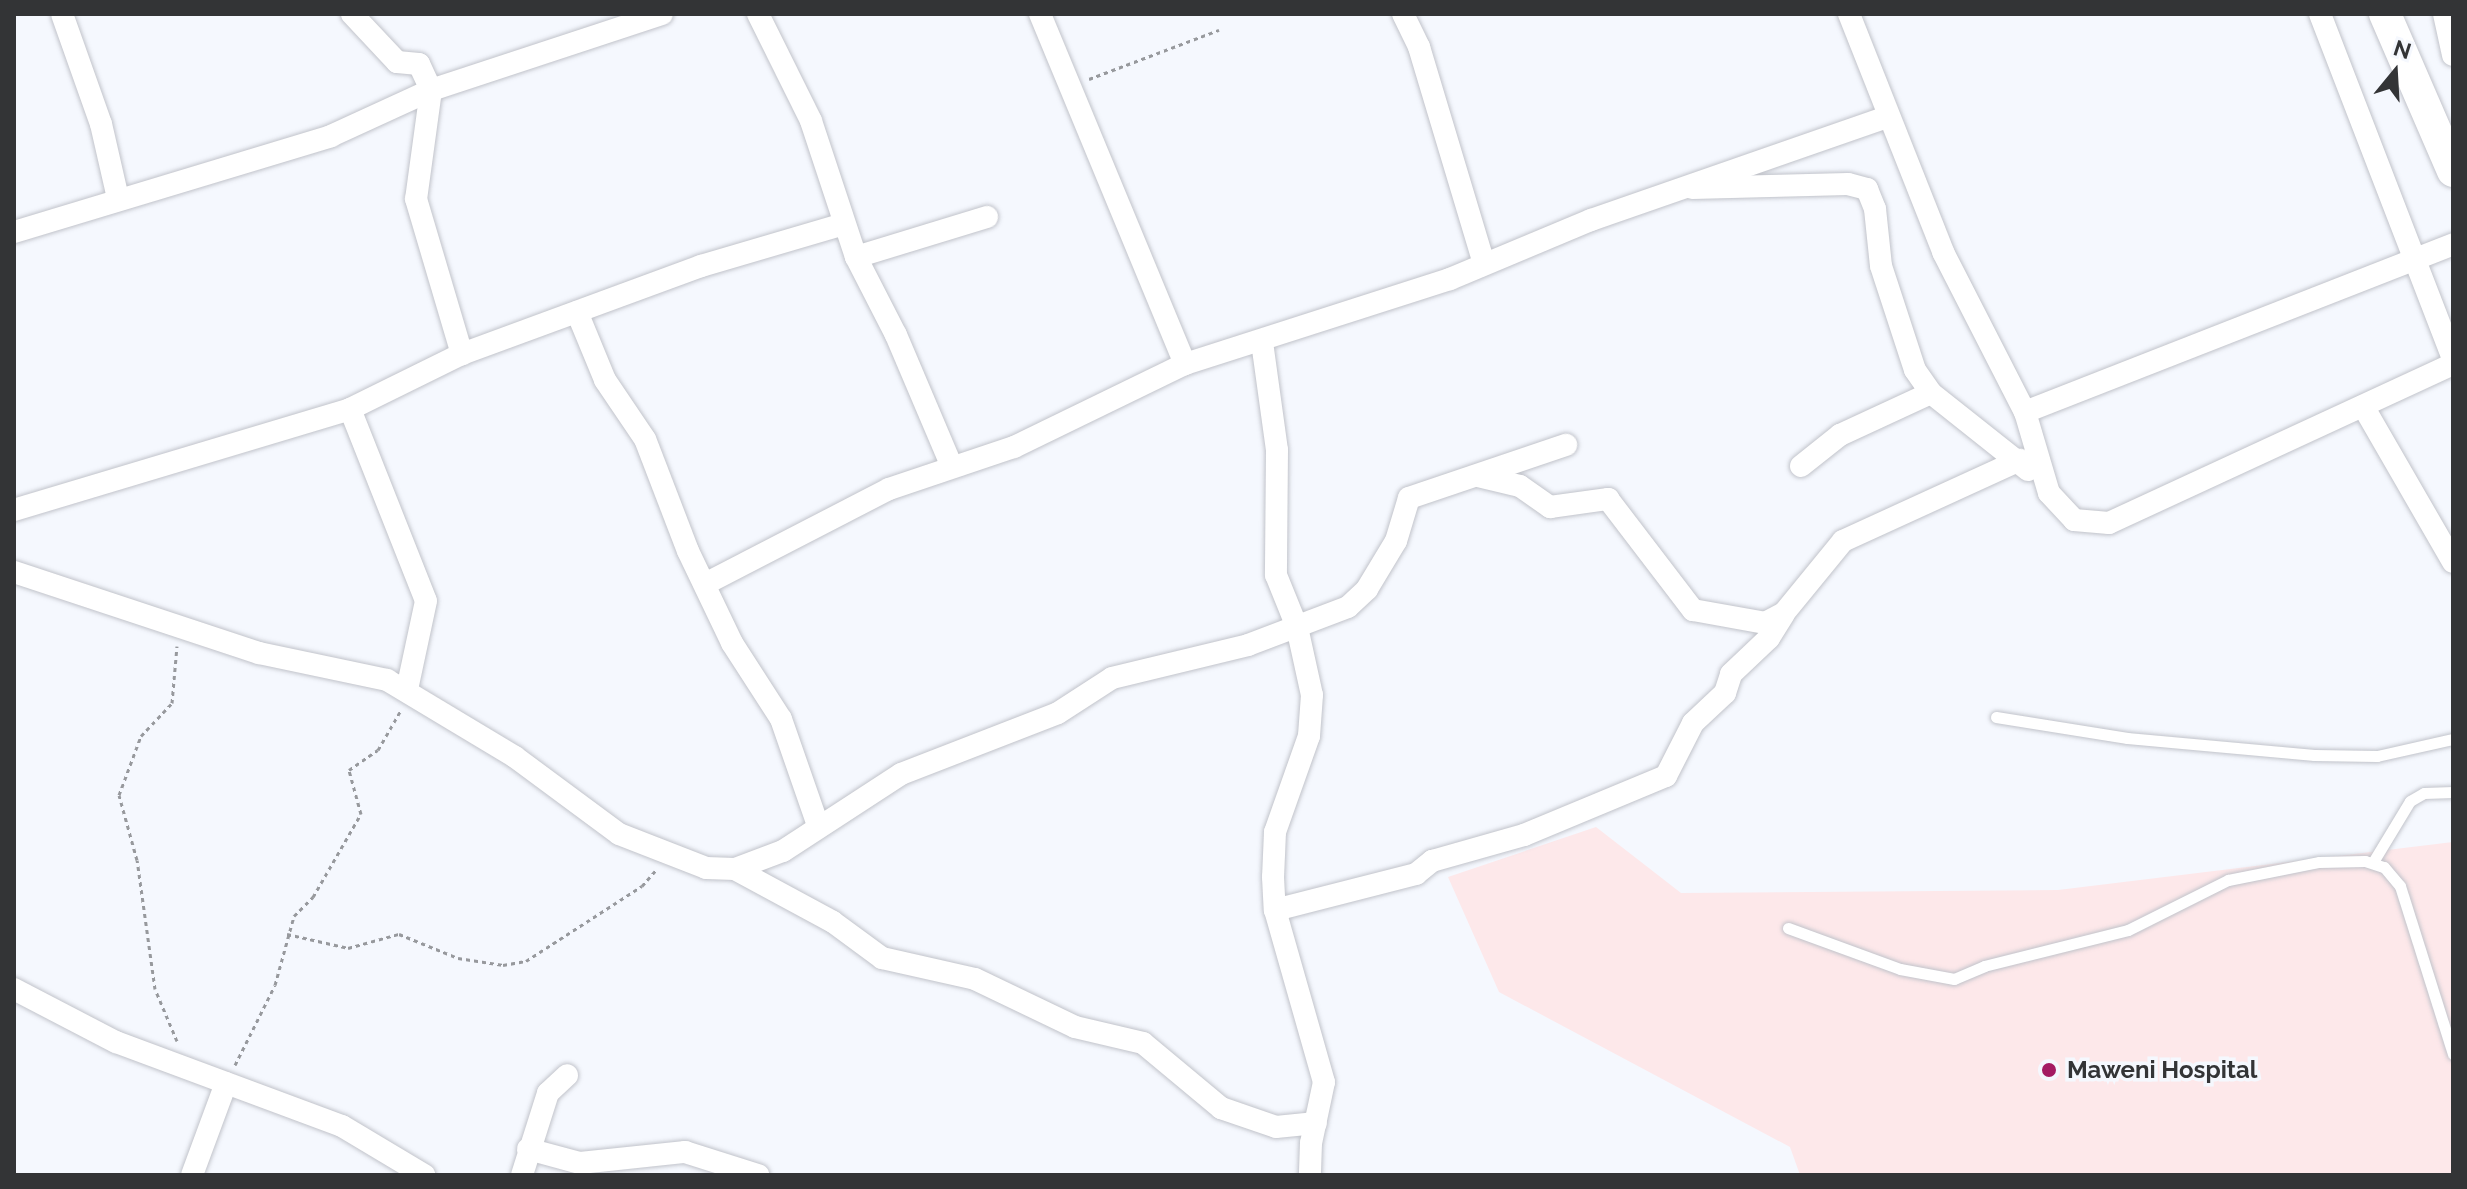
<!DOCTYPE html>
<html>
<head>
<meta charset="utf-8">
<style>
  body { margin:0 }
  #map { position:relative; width:2467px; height:1189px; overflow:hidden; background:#f5f8fe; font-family:Raleway,sans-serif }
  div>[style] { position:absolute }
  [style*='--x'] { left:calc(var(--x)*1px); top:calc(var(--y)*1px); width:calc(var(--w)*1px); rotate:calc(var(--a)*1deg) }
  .medical>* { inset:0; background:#fde8ea }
  .path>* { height:3px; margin-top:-1.5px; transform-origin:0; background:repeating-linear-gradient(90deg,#97999d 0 4px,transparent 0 8px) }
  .roads { filter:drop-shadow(0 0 2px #c1c3ca) drop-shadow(0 0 2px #c1c3ca) }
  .lane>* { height:11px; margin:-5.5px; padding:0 5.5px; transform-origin:5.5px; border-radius:5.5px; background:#fff }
  .street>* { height:22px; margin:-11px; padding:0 11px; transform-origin:11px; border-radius:11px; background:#fff }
  .secondary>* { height:32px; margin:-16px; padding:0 16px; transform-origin:16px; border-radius:16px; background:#fff }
  .dots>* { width:22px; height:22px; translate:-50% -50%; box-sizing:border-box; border:4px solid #f5f8fe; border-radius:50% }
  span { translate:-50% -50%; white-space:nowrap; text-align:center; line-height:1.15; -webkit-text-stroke:7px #f5f8fe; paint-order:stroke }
  .poi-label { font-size:24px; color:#333436; font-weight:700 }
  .left { translate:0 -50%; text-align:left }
  .frame { position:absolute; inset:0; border:16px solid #333436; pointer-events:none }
  .north { position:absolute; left:2355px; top:32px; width:80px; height:80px; -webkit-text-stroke:6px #f5f8fe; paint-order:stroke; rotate:18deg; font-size:22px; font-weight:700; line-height:32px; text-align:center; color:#333436 }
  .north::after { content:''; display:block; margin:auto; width:28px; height:36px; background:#333436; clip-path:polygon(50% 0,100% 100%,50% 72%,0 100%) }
</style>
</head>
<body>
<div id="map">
  <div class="medical">
    <div style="clip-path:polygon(1596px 827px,1681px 893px,2058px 890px,2453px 842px,2453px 1175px,1800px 1175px,1790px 1147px,1499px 992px,1448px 877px)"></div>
  </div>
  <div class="path">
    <div style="--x:1089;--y:79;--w:139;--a:-20.7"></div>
    <div style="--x:287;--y:934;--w:63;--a:12.9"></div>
    <div style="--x:348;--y:948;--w:53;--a:-15.4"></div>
    <div style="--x:399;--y:934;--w:64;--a:22.1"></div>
    <div style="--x:458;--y:958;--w:46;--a:8.8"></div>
    <div style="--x:503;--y:965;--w:23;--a:-10"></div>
    <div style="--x:526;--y:961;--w:138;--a:-32.9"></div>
    <div style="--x:642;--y:886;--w:21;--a:-49"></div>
    <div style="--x:177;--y:1041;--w:56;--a:-112.9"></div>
    <div style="--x:155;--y:989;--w:130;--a:-97.9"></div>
    <div style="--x:137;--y:860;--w:67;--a:-105.5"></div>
    <div style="--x:119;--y:795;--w:63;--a:-69.6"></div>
    <div style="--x:141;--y:736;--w:45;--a:-46.8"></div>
    <div style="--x:172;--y:703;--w:57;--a:-85"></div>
    <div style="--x:235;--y:1065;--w:89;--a:-63.4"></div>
    <div style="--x:275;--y:985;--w:72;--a:-74.6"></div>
    <div style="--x:294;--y:916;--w:27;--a:-45"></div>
    <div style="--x:313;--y:897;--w:96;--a:-60"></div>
    <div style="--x:361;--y:814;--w:46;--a:-105.3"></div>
    <div style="--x:349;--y:770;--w:35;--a:-35"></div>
    <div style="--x:378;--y:750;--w:46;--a:-60.1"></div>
  </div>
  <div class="roads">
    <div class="lane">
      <div style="--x:1996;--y:717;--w:133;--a:9.1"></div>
      <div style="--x:2127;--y:738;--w:188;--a:5.2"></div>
      <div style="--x:2314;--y:755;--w:63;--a:0.9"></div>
      <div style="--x:2377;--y:756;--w:78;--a:-12.6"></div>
      <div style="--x:2373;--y:862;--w:71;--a:-58.8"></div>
      <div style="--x:2410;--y:801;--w:16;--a:-30"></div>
      <div style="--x:2424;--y:793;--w:29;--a:-2"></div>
      <div style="--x:1788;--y:928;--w:119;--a:20.1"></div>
      <div style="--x:1900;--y:969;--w:55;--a:10.5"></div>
      <div style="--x:1954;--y:979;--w:33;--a:-23"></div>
      <div style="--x:1984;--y:966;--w:148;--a:-14"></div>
      <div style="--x:2128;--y:930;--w:112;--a:-26.6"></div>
      <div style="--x:2228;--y:880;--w:93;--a:-11.2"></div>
      <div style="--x:2319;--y:862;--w:46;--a:-1.2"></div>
      <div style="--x:2365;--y:861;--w:20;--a:18"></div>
      <div style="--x:2384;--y:867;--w:25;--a:50"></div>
      <div style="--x:2400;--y:886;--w:176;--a:72.5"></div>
    </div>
    <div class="street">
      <div style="--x:62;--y:14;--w:117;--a:70.5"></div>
      <div style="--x:101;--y:124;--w:76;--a:77.1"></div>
      <div style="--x:352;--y:14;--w:66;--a:46.8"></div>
      <div style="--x:397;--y:62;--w:22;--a:5"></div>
      <div style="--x:419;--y:64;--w:29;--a:65"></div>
      <div style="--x:431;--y:90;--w:110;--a:97.8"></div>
      <div style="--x:416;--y:199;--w:162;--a:73.5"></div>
      <div style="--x:758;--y:14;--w:119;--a:63.6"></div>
      <div style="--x:811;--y:121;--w:143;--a:71.7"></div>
      <div style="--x:856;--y:257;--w:88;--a:62.9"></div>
      <div style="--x:896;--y:335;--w:143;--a:67"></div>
      <div style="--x:1040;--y:14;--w:379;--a:67.5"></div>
      <div style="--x:1403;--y:14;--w:37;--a:64"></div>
      <div style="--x:1419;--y:47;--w:226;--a:73.3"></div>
      <div style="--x:1849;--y:14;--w:256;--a:68.4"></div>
      <div style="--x:1943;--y:252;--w:180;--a:62.9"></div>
      <div style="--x:2025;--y:412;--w:84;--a:73.5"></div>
      <div style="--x:2049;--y:493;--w:37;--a:47"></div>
      <div style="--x:2074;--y:520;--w:35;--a:5"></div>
      <div style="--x:2109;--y:523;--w:379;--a:-24.8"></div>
      <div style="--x:2320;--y:14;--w:369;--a:68.9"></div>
      <div style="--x:2444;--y:14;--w:42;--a:77.6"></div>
      <div style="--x:1692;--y:188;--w:156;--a:-1.5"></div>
      <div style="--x:1848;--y:184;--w:20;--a:15"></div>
      <div style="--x:1867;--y:189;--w:22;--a:68"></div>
      <div style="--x:1875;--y:209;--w:57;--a:84"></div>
      <div style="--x:1881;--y:266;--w:109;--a:71.9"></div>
      <div style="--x:1915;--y:370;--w:28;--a:55"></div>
      <div style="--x:1931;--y:393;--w:124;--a:38.4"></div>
      <div style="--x:14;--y:232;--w:331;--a:-16.8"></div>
      <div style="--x:331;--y:136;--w:110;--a:-24.7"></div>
      <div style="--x:431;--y:90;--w:243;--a:-18.2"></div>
      <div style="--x:856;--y:257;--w:137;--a:-17"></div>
      <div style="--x:577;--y:312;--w:74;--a:67.6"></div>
      <div style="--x:605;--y:380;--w:71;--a:55.9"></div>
      <div style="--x:645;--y:439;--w:120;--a:69"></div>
      <div style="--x:688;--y:551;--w:102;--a:64.4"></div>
      <div style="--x:732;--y:643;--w:90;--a:57.2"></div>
      <div style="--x:781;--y:719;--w:112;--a:70.8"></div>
      <div style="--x:1262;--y:342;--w:109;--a:82.1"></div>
      <div style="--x:1277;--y:450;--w:125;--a:90.5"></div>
      <div style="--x:1276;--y:575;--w:56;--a:68"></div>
      <div style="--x:1297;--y:627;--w:70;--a:77.6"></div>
      <div style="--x:1312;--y:695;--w:41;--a:94.2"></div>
      <div style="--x:1309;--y:736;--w:102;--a:109.5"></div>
      <div style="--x:1275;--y:832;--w:45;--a:92.5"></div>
      <div style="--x:1273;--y:877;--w:33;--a:87"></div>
      <div style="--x:1275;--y:910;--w:179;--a:74.1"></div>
      <div style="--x:1324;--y:1082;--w:62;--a:102"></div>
      <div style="--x:1311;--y:1143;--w:32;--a:92"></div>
      <div style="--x:2363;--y:406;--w:180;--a:60"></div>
      <div style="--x:350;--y:409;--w:206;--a:68.4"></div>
      <div style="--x:426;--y:601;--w:91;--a:102.1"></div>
      <div style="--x:2025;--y:412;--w:460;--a:-21.4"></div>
      <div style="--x:1801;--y:466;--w:50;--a:-38.5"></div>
      <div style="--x:1840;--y:435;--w:100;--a:-24.8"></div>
      <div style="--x:1478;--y:476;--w:43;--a:13.4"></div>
      <div style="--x:1520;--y:486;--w:37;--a:35"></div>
      <div style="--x:1550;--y:507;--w:59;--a:-7.9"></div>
      <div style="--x:1608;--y:499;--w:140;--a:52.6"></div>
      <div style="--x:1693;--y:610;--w:73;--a:10.2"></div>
      <div style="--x:1765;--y:623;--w:21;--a:-28"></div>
      <div style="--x:1784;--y:613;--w:93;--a:-50.7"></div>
      <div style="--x:1843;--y:541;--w:195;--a:-24.6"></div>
      <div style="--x:14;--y:510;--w:351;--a:-16.7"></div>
      <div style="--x:350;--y:409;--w:125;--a:-26.2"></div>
      <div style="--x:462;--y:354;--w:255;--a:-20.2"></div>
      <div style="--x:701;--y:266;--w:149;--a:-16.4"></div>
      <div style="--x:14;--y:572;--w:258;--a:18.3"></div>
      <div style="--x:259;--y:653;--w:131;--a:11.9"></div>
      <div style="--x:387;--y:680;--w:149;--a:31"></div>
      <div style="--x:515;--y:757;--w:129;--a:36.5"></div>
      <div style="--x:619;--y:834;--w:93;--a:21.3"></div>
      <div style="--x:706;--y:868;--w:29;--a:2"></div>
      <div style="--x:735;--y:869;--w:51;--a:-20.6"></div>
      <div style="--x:783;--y:851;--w:141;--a:-33.1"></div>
      <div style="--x:901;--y:774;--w:168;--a:-21.2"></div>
      <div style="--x:1058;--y:713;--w:64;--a:-32.9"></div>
      <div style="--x:1112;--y:678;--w:140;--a:-13.6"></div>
      <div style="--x:1248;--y:645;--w:107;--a:-20.8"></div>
      <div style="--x:1348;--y:607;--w:26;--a:-43"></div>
      <div style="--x:1367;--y:589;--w:56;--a:-58.9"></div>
      <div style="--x:1396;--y:541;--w:45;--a:-73.2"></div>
      <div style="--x:1409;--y:498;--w:166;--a:-18.7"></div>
      <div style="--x:705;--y:584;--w:207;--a:-27.3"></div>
      <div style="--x:889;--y:489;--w:132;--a:-18.6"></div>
      <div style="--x:1014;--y:447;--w:190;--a:-25.9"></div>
      <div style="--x:1185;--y:364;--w:278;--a:-17.8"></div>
      <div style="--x:1450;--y:279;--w:153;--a:-22.7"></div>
      <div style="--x:1591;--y:220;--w:312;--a:-19.2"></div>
      <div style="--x:735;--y:869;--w:111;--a:28.4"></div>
      <div style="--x:833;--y:922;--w:61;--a:36.3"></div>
      <div style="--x:882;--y:958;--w:95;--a:12.7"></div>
      <div style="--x:975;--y:979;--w:111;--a:25.6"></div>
      <div style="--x:1075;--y:1027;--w:70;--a:13.2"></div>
      <div style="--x:1143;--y:1043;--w:102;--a:39.8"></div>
      <div style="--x:1221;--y:1108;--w:58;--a:19.1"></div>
      <div style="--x:1276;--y:1127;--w:40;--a:-5.7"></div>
      <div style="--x:1275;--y:910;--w:146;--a:-14.3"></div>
      <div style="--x:1416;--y:874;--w:21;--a:-39"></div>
      <div style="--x:1432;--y:861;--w:96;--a:-15.8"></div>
      <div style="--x:1524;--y:835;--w:154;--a:-22.6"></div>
      <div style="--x:1666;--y:776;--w:59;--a:-63"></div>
      <div style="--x:1693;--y:723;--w:44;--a:-43.2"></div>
      <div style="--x:1725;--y:693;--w:20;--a:-72"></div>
      <div style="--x:1731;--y:674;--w:52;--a:-43.5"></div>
      <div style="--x:1769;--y:638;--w:28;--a:-58"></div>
      <div style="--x:14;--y:989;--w:115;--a:27.5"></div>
      <div style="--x:116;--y:1042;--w:241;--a:20.4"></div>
      <div style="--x:342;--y:1126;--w:96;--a:30.9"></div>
      <div style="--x:528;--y:1149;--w:54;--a:15.1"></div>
      <div style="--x:580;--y:1163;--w:106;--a:-6"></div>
      <div style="--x:685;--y:1152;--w:77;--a:17.5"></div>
      <div style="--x:192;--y:1175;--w:98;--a:-69.7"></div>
      <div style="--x:522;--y:1175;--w:86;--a:-72.4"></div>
      <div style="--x:548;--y:1093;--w:26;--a:-43"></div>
    </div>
    <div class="secondary">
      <div style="--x:2385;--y:14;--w:171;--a:66.6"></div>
    </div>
  </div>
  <div class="dots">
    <div style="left:2049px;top:1070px;background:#a41b63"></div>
  </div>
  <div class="poi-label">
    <span class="left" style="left:2067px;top:1070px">Maweni Hospital</span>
  </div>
  <div class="frame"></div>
  <div class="north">N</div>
</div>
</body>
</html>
